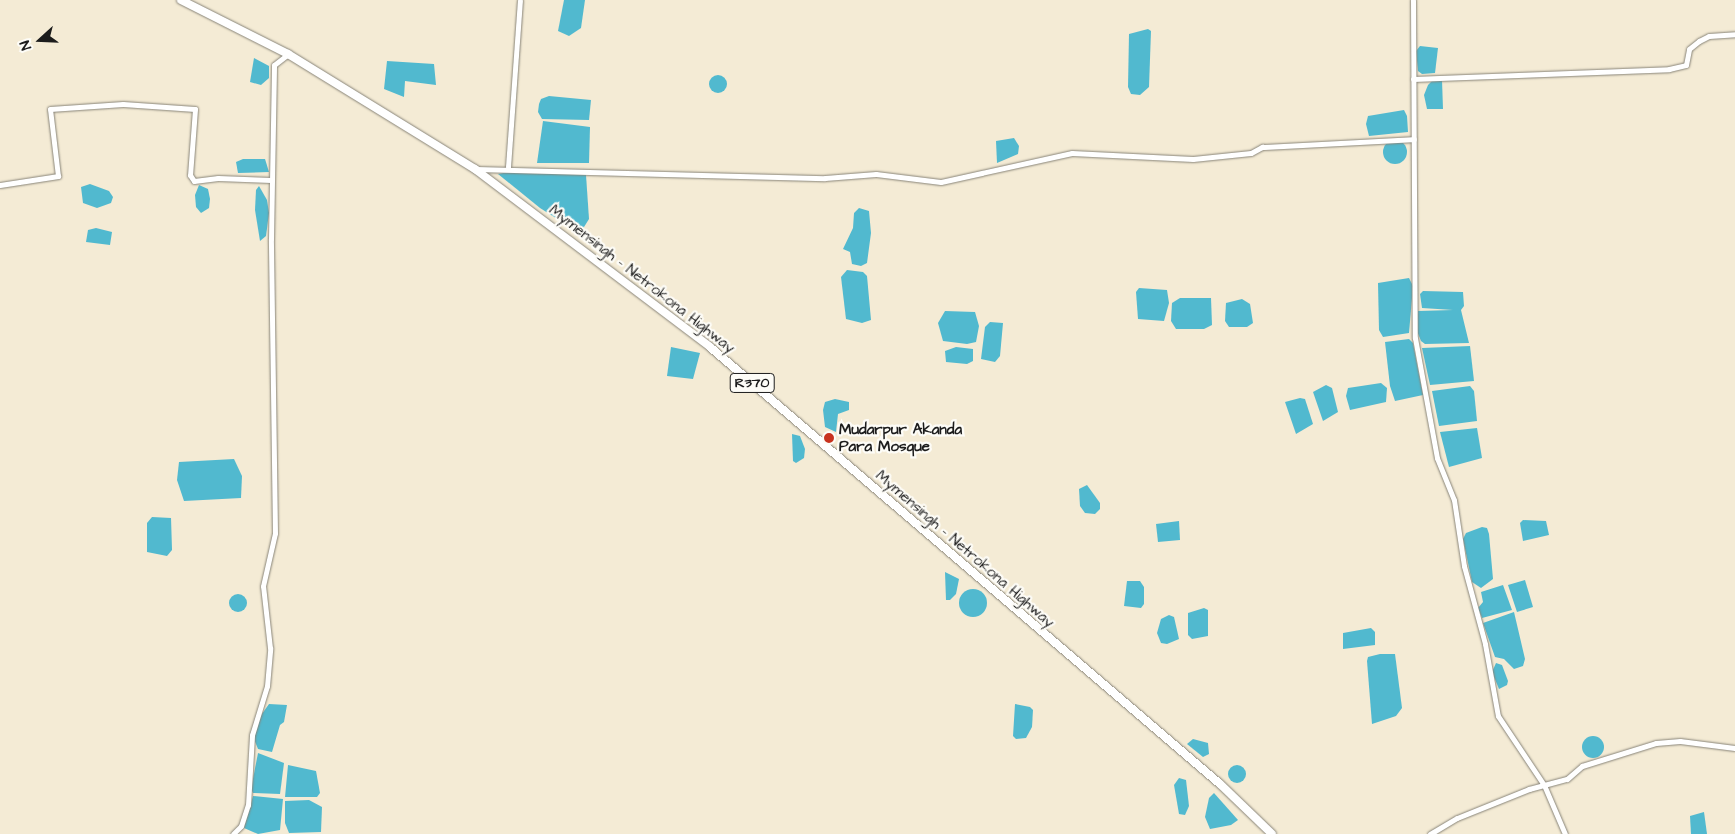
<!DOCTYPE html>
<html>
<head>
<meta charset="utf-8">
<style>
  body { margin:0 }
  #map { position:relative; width:1735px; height:834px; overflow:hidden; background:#f4ebd5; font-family:"Architects Daughter",sans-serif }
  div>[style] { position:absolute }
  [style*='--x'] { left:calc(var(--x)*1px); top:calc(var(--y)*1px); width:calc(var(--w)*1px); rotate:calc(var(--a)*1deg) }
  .water>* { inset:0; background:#51b9cf }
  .round { border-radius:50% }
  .roads { filter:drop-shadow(0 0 1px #888478) drop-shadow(0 0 1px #888478) }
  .street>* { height:5px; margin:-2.5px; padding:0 2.5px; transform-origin:2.5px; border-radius:2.5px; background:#fff }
  .primary>* { height:8px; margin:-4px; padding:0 4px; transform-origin:4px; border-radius:4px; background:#fff }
  .dots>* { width:14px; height:14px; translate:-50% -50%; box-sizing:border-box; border:2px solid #fdfcf7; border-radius:50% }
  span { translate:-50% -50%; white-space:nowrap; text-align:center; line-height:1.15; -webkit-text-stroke:4.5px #fdfcf7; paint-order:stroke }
  .shield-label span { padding:1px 4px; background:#fdfcf7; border:1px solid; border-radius:4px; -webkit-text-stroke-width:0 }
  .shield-label { font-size:14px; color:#1c1c1c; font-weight:700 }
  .street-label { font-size:15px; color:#1c1c1c }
  .poi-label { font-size:15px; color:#1c1c1c; font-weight:700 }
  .left { translate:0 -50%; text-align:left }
  .north { position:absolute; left:15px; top:15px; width:50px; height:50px; -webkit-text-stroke:4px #fdfcf7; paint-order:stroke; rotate:250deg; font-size:14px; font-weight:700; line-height:20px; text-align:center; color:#1c1c1c }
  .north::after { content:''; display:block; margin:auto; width:18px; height:22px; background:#1c1c1c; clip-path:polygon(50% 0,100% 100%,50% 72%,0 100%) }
</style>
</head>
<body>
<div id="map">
  <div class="water">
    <div style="clip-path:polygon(564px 0,585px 0,581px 28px,569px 36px,558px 31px)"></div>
    <div style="clip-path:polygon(1148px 29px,1151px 31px,1149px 87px,1140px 95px,1131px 94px,1128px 87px,1129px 34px)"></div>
    <div style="clip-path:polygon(1420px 46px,1438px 48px,1435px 73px,1422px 74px,1418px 71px,1416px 51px)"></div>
    <div style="clip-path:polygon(254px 58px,269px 66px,269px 78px,261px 85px,250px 82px)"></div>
    <div style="clip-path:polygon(387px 61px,434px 64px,436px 85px,405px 81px,404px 97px,384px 89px)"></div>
    <div class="round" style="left:709px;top:75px;width:18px;height:18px"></div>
    <div style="clip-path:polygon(1442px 80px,1443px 109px,1427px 109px,1424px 95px,1428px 85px,1432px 81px)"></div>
    <div style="clip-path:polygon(549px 96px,591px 100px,589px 120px,542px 119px,538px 112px,539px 104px,541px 99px)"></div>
    <div style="clip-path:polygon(1404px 110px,1407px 116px,1408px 132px,1369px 136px,1366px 124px,1368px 116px)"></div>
    <div style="clip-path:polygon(543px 121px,590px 127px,589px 163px,537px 163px)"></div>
    <div style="clip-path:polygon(1014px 138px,1019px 146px,1018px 154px,997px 163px,996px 141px)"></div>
    <div class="round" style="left:1383px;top:140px;width:24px;height:24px"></div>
    <div style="clip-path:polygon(243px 159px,265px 159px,269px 172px,238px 173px,236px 162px)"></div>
    <div style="clip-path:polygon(520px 170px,586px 175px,589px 219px,584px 227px,578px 232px,540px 208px,498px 174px)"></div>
    <div style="clip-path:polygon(90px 184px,109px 191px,113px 197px,111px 203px,97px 208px,83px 203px,81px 187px)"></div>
    <div style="clip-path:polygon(199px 185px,208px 189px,210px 199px,209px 208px,201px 213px,196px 207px,195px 195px)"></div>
    <div style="clip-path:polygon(259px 186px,267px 200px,269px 213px,266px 236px,260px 241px,255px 210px,256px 190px)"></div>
    <div style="clip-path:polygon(859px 208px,869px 211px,871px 233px,867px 263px,861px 266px,852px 264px,850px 252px,843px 249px,853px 228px,854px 213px)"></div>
    <div style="clip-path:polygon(96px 228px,112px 232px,110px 245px,86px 242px,88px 230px)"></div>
    <div style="clip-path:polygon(847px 270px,863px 272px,867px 276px,871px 320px,862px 323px,846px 319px,841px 277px)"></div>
    <div style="clip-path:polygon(1409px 278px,1413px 286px,1409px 333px,1383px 337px,1379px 330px,1378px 283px)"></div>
    <div style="clip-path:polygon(1139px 288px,1167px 290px,1169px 303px,1164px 321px,1138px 319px,1136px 292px)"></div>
    <div style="clip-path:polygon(1423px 291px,1463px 292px,1464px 306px,1461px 310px,1469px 343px,1425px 344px,1421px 341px,1417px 331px,1418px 311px,1453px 310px,1422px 308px,1420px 294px)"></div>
    <div style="clip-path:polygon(1180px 298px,1211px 298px,1212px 325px,1204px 329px,1176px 329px,1171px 321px,1172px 303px)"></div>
    <div style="clip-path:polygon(1242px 299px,1250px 304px,1253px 323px,1247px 327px,1229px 327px,1225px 321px,1226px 303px)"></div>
    <div style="clip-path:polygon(945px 311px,975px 312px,979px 326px,976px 342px,967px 344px,943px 341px,938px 323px)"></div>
    <div style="clip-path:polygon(990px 322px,1003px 323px,1000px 356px,995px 362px,981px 359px,985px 327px)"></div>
    <div style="clip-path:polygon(1409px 339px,1413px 343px,1423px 395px,1395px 401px,1390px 386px,1385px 342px)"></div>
    <div style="clip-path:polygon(1470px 346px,1474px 381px,1430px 385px,1422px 348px)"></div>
    <div style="clip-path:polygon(671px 347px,700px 353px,693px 379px,667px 376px)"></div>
    <div style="clip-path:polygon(956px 347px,973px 349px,973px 361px,967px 364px,946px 362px,945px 351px)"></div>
    <div style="clip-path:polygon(1381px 383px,1387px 388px,1386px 402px,1350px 410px,1346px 396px,1348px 388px)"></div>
    <div style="clip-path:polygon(1326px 385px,1332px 388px,1338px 412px,1323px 421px,1313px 392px)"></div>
    <div style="clip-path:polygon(1470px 386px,1474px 391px,1477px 421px,1439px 426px,1432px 391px)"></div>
    <div style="clip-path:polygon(1300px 398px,1305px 399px,1313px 424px,1296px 434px,1285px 402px)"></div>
    <div style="clip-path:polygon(835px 399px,849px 402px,849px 410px,838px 414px,836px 432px,825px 427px,823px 410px,825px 402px)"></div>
    <div style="clip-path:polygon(1477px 428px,1482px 458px,1449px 467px,1440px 432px)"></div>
    <div style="clip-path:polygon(792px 434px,800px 436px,805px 449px,804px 458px,796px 463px,793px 461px)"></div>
    <div style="clip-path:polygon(234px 459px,242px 476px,241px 498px,184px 501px,177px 480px,179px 462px)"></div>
    <div style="clip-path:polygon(1087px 485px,1100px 503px,1100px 509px,1095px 514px,1085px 513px,1080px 506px,1079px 489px)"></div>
    <div style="clip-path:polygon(152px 517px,171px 518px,172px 550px,167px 556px,147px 552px,147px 523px)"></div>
    <div style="clip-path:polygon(1523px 520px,1546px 521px,1549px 535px,1523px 541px,1520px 523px)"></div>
    <div style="clip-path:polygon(1179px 521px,1180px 540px,1158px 542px,1156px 524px)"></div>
    <div style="clip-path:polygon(1482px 527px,1487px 528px,1489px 534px,1493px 579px,1481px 588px,1472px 582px,1463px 539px,1466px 533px)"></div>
    <div style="clip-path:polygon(945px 572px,959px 579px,956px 594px,950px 600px,946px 600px)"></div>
    <div style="clip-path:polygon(1525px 580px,1533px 607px,1517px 612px,1508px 585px)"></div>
    <div style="clip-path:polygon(1127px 581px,1140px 581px,1144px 587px,1144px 604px,1141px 608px,1124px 606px)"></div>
    <div style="clip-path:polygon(1503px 585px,1512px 610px,1482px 618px,1478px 608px,1483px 602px,1481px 592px)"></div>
    <div class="round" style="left:959px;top:589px;width:28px;height:28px"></div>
    <div class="round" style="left:229px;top:594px;width:18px;height:18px"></div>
    <div style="clip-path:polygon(1204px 608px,1208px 610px,1208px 636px,1192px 639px,1188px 635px,1188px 613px)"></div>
    <div style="clip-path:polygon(1514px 612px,1525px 659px,1523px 666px,1514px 669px,1504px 659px,1495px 657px,1483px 623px)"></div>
    <div style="clip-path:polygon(1169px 615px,1174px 617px,1179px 639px,1167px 644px,1161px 643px,1157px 633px,1161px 619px)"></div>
    <div style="clip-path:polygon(1371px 628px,1375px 632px,1375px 645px,1343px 649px,1343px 633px)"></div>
    <div style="clip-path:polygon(1380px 654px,1395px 654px,1402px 708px,1396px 716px,1372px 724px,1367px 661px,1368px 657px)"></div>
    <div style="clip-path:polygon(1496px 663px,1502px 665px,1508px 681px,1507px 685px,1499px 689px,1492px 672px)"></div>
    <div style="clip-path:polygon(269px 704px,287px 705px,284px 722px,280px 725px,272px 752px,258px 749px,254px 739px,259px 718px)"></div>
    <div style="clip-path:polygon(1015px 704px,1030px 707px,1033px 710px,1032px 727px,1026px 738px,1016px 739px,1013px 736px)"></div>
    <div class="round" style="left:1582px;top:736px;width:22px;height:22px"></div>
    <div style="clip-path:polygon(1193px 739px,1208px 743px,1209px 754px,1203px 757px,1187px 744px)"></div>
    <div style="clip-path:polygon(258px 753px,284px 763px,280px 794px,253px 793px,251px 789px)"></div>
    <div class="round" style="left:1228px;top:765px;width:18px;height:18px"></div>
    <div style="clip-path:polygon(288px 765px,316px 771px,320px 793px,317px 797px,285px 797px)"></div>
    <div style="clip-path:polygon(1179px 778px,1186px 780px,1189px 806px,1185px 815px,1179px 814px,1174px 785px)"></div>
    <div style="clip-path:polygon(1214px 793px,1238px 820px,1231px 825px,1210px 829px,1205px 817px,1209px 798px)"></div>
    <div style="clip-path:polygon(253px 796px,283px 799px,280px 830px,258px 834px,244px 828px)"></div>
    <div style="clip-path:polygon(309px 800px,322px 807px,321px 832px,289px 833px,285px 823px,285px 801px)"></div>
    <div style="clip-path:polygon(1704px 812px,1707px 834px,1691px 834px,1690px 816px)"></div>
  </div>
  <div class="roads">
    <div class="street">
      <div style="--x:1413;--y:0;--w:338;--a:89.7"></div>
      <div style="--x:1415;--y:338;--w:122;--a:79.6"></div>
      <div style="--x:1437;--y:458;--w:45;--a:68"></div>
      <div style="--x:1454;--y:500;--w:67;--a:81.4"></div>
      <div style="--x:1464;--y:566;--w:81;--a:74.9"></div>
      <div style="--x:1485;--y:644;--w:73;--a:79.8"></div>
      <div style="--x:1498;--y:716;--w:83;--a:56.3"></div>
      <div style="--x:1544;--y:785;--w:53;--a:66.8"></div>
      <div style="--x:1413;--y:79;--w:256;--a:-2.2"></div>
      <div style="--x:1669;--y:69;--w:17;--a:-13"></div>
      <div style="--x:1686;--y:65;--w:16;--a:-79"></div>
      <div style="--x:1689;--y:49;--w:13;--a:-39"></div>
      <div style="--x:1699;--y:41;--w:11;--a:-27"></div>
      <div style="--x:1709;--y:36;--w:26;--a:-4"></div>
      <div style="--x:508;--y:167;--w:167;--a:-85.9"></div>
      <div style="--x:476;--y:169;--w:349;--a:1.5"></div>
      <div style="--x:825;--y:178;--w:51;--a:-4.5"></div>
      <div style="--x:876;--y:174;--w:65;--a:7"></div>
      <div style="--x:941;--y:182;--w:134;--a:-12.5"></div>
      <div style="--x:1072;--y:153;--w:121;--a:2.8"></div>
      <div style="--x:1193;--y:159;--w:58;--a:-5.9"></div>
      <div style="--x:1251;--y:153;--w:13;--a:-29"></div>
      <div style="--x:1262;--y:147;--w:152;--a:-3"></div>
      <div style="--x:0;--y:185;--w:59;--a:-8.8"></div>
      <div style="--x:58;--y:176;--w:67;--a:-96.8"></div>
      <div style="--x:50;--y:109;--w:73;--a:-3.9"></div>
      <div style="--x:123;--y:104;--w:72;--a:4"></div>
      <div style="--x:195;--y:109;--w:66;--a:94.3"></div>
      <div style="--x:190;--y:175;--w:7;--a:56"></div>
      <div style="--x:194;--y:181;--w:24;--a:-7"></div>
      <div style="--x:218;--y:178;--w:53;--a:2.2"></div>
      <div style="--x:233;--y:834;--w:11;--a:-45"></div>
      <div style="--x:241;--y:826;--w:22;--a:-72"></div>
      <div style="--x:248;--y:805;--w:70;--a:-86.7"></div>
      <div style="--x:252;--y:735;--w:51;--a:-73"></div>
      <div style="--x:267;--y:686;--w:38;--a:-85"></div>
      <div style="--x:270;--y:648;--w:62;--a:-96.4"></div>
      <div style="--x:263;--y:586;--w:54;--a:-77.2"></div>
      <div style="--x:275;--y:533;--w:294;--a:-90.8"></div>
      <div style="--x:271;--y:239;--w:174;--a:-89"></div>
      <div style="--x:274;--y:65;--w:18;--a:-38"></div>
      <div style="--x:1430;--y:834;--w:31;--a:-31"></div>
      <div style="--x:1457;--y:818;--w:78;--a:-21.9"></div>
      <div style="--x:1529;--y:789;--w:39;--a:-15"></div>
      <div style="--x:1567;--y:779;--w:20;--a:-41"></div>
      <div style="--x:1582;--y:766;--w:77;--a:-17.3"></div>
      <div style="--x:1656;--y:743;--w:24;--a:-5"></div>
      <div style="--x:1680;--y:741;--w:55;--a:7.3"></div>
    </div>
    <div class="primary">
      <div style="--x:181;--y:0;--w:120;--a:26.8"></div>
      <div style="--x:288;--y:54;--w:220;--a:31.6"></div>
      <div style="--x:475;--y:169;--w:295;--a:37.1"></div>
      <div style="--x:710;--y:347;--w:672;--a:40.59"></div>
      <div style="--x:1220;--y:784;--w:72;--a:43.9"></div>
    </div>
  </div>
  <div class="dots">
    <div style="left:829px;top:438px;background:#c8321e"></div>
  </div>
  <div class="shield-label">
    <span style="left:752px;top:383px">R370</span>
  </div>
  <div class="street-label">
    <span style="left:642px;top:279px;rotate:38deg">Mymensingh - Netrokona Highway</span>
    <span style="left:965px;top:549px;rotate:41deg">Mymensingh - Netrokona Highway</span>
  </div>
  <div class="poi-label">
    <span class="left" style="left:839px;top:438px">Mudarpur Akanda<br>Para Mosque</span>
  </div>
  <div class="north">N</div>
</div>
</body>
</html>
